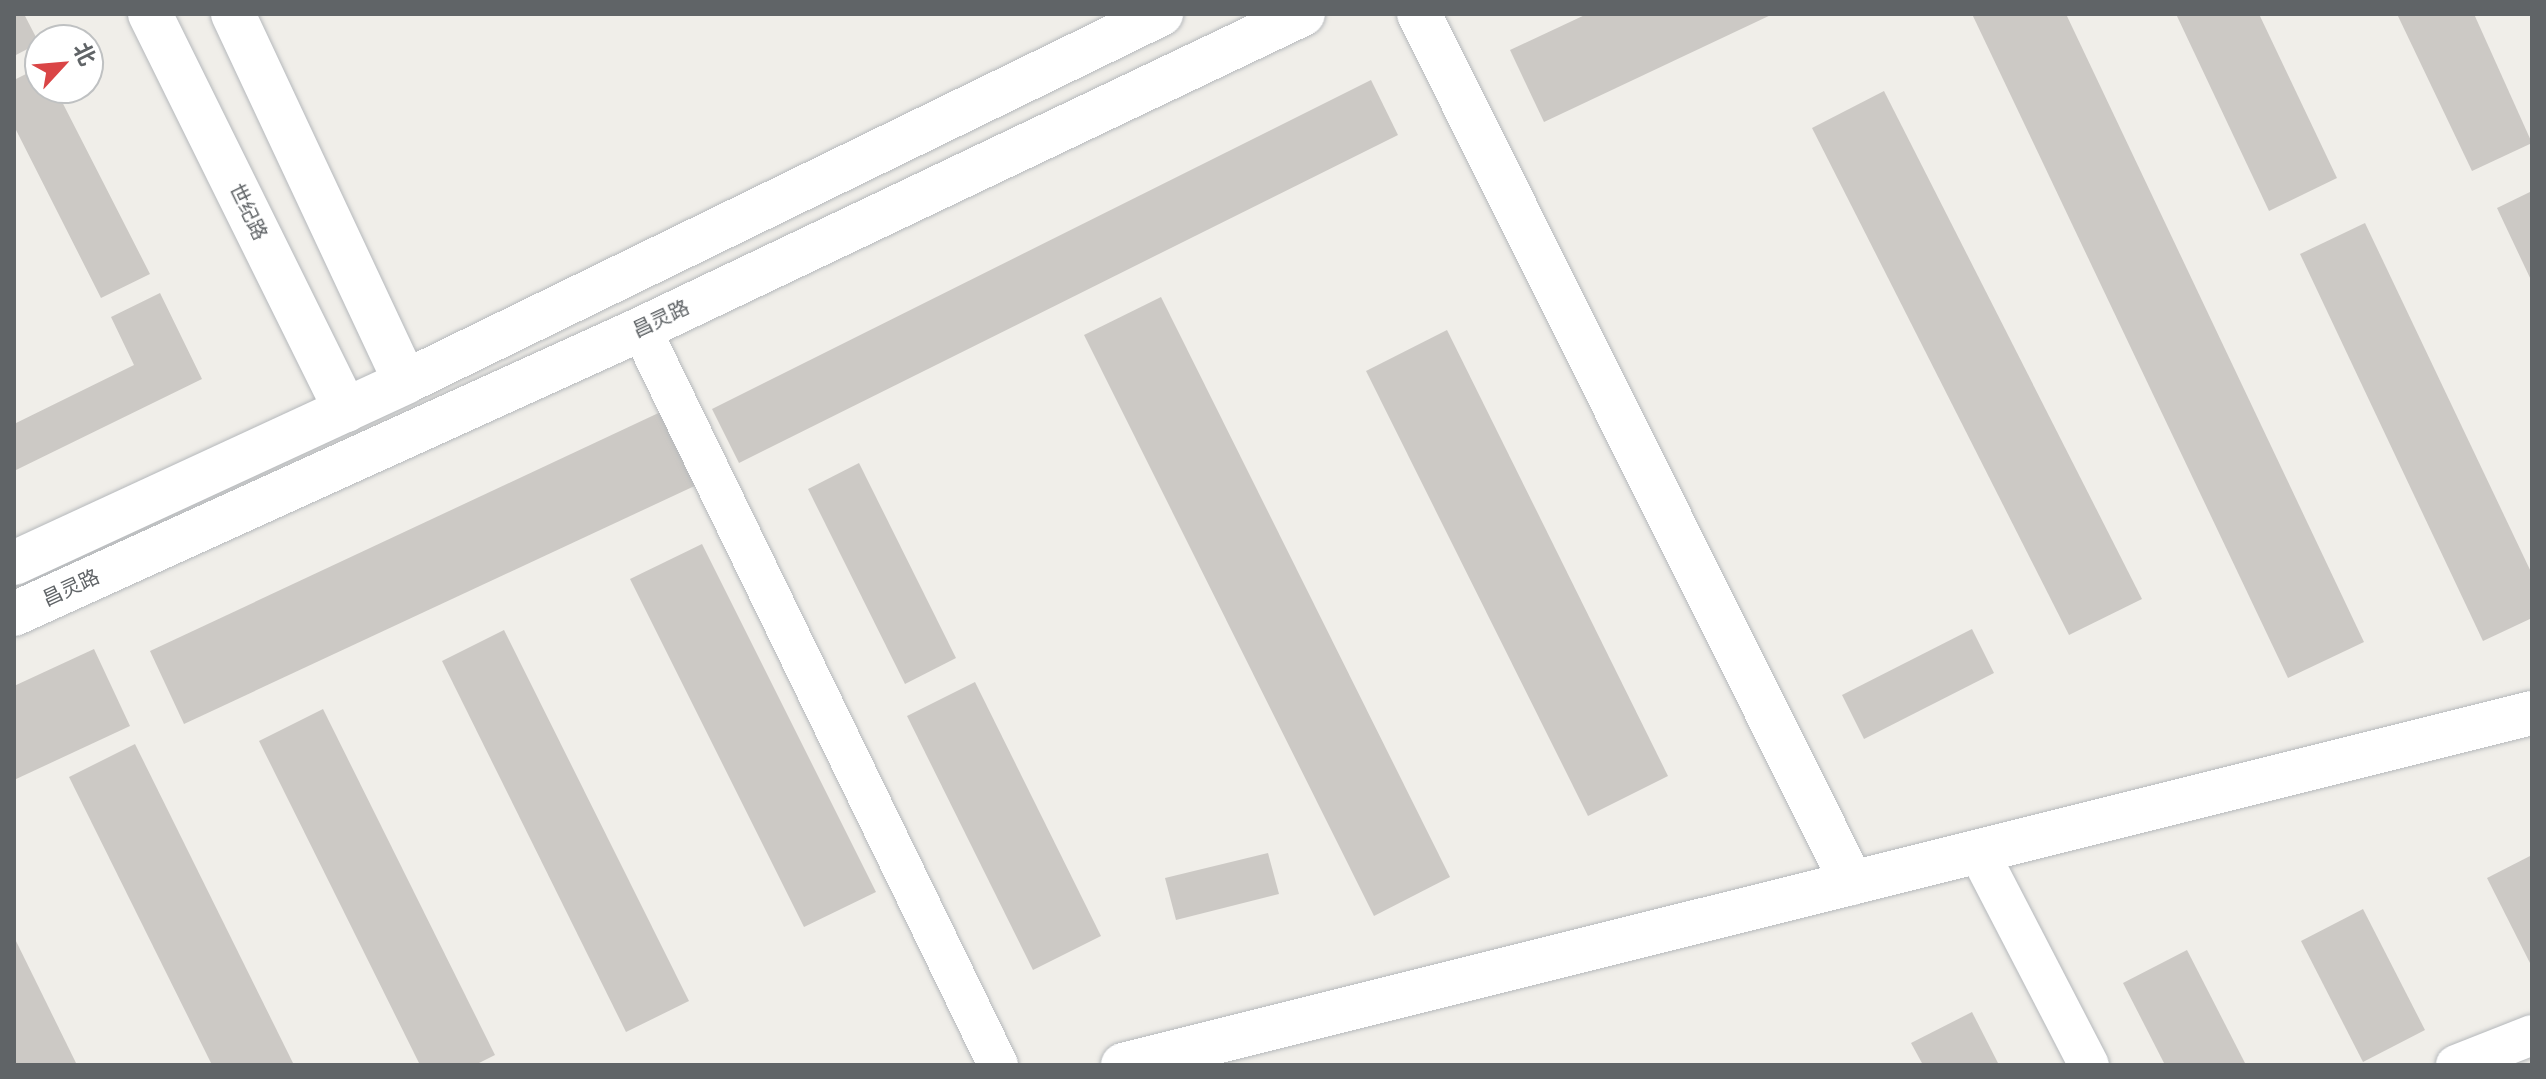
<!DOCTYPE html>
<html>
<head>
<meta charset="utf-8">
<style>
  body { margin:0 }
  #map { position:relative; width:2546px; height:1079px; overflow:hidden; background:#f0eee9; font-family:Signika,"Noto Sans SC",sans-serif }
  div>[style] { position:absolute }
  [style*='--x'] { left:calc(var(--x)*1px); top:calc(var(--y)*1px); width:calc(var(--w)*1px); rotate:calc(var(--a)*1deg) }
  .building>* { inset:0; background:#ccc9c5 }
  .roads { filter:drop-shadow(0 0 2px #b5b8bb) drop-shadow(0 0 2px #b5b8bb) }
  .street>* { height:40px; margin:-20px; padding:0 20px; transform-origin:20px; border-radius:20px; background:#fff }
  .secondary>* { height:44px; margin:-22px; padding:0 22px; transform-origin:22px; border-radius:22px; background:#fff }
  span { translate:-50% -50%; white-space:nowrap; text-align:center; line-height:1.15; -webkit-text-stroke:6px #fff; paint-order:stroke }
  .street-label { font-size:20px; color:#606467 }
  .frame { position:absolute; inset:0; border:16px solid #606467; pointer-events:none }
  .north { position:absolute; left:24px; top:24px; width:80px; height:80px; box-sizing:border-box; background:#fff; border:2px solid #bfc1c2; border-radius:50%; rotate:64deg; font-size:22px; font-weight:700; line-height:32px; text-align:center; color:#606467 }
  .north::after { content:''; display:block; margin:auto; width:28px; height:36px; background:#da4546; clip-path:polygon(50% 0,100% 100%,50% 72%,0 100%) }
</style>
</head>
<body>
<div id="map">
  <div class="building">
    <div style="clip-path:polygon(14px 14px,24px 14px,39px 43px,14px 56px)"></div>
    <div style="clip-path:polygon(1587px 14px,1773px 14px,1544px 122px,1510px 50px)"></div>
    <div style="clip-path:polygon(1972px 14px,2066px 14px,2364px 642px,2288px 678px)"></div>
    <div style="clip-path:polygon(2176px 14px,2259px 14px,2337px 178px,2269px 211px)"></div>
    <div style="clip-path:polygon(2397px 14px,2474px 14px,2532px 143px,2472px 171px)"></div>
    <div style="clip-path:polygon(40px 67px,40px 88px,55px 88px,150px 274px,101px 298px,14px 126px,14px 80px)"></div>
    <div style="clip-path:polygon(1371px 80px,1398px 135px,739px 463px,712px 409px)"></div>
    <div style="clip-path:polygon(1884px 91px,2142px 599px,2069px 635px,1812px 128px)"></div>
    <div style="clip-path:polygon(2532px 191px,2532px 282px,2497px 208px)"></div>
    <div style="clip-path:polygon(2365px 223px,2532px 574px,2532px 618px,2483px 641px,2300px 254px)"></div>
    <div style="clip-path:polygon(160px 293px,202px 379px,14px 471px,14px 424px,134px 365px,111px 317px)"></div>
    <div style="clip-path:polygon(1161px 297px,1450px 877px,1374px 916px,1084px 335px)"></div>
    <div style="clip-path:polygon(1447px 330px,1668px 776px,1588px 816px,1366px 371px)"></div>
    <div style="clip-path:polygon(667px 409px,701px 483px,184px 724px,150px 651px)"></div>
    <div style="clip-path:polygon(859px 463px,956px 658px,905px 684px,808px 489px)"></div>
    <div style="clip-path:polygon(702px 544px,876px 892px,804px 927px,630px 579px)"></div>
    <div style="clip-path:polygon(1972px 629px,1994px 673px,1864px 739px,1842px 695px)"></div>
    <div style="clip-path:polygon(504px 630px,689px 1001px,626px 1032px,442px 661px)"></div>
    <div style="clip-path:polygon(94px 649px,130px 726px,14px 780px,14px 686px)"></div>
    <div style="clip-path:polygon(975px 682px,1101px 936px,1033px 970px,907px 716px)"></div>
    <div style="clip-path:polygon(323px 709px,495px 1055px,475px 1065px,420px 1065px,259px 741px)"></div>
    <div style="clip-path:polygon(135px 744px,294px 1065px,212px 1065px,69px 777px)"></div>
    <div style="clip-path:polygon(1268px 853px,1279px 894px,1176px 920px,1165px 878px)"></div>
    <div style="clip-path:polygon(2532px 855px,2532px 967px,2487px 878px)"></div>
    <div style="clip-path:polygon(2363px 909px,2425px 1030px,2363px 1062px,2301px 941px)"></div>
    <div style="clip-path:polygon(14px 937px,77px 1065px,14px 1065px)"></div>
    <div style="clip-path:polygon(2187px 950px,2246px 1065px,2165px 1065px,2123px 983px)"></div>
    <div style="clip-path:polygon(1972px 1012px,1999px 1065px,1923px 1065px,1911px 1043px)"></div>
  </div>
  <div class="roads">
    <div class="street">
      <div style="--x:641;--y:329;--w:818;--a:64.12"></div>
      <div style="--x:1978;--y:851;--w:241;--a:62.6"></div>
      <div style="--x:2456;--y:1065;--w:82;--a:-21.5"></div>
    </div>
    <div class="secondary">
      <div style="--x:150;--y:14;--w:442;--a:63.7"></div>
      <div style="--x:233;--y:14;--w:406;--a:64.9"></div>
      <div style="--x:1419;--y:14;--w:971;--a:63.51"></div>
      <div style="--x:14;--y:563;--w:431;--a:-24.8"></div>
      <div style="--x:405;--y:382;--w:841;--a:-25.96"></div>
      <div style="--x:14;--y:614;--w:689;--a:-24.44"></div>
      <div style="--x:641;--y:329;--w:733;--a:-25.45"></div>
      <div style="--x:1123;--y:1065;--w:1452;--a:-14.03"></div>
    </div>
  </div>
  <div class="street-label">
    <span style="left:248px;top:212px;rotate:64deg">世纪路</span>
    <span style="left:661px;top:319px;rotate:-25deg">昌灵路</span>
    <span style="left:71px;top:588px;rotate:-25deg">昌灵路</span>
  </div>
  <div class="frame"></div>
  <div class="north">北</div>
</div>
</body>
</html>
